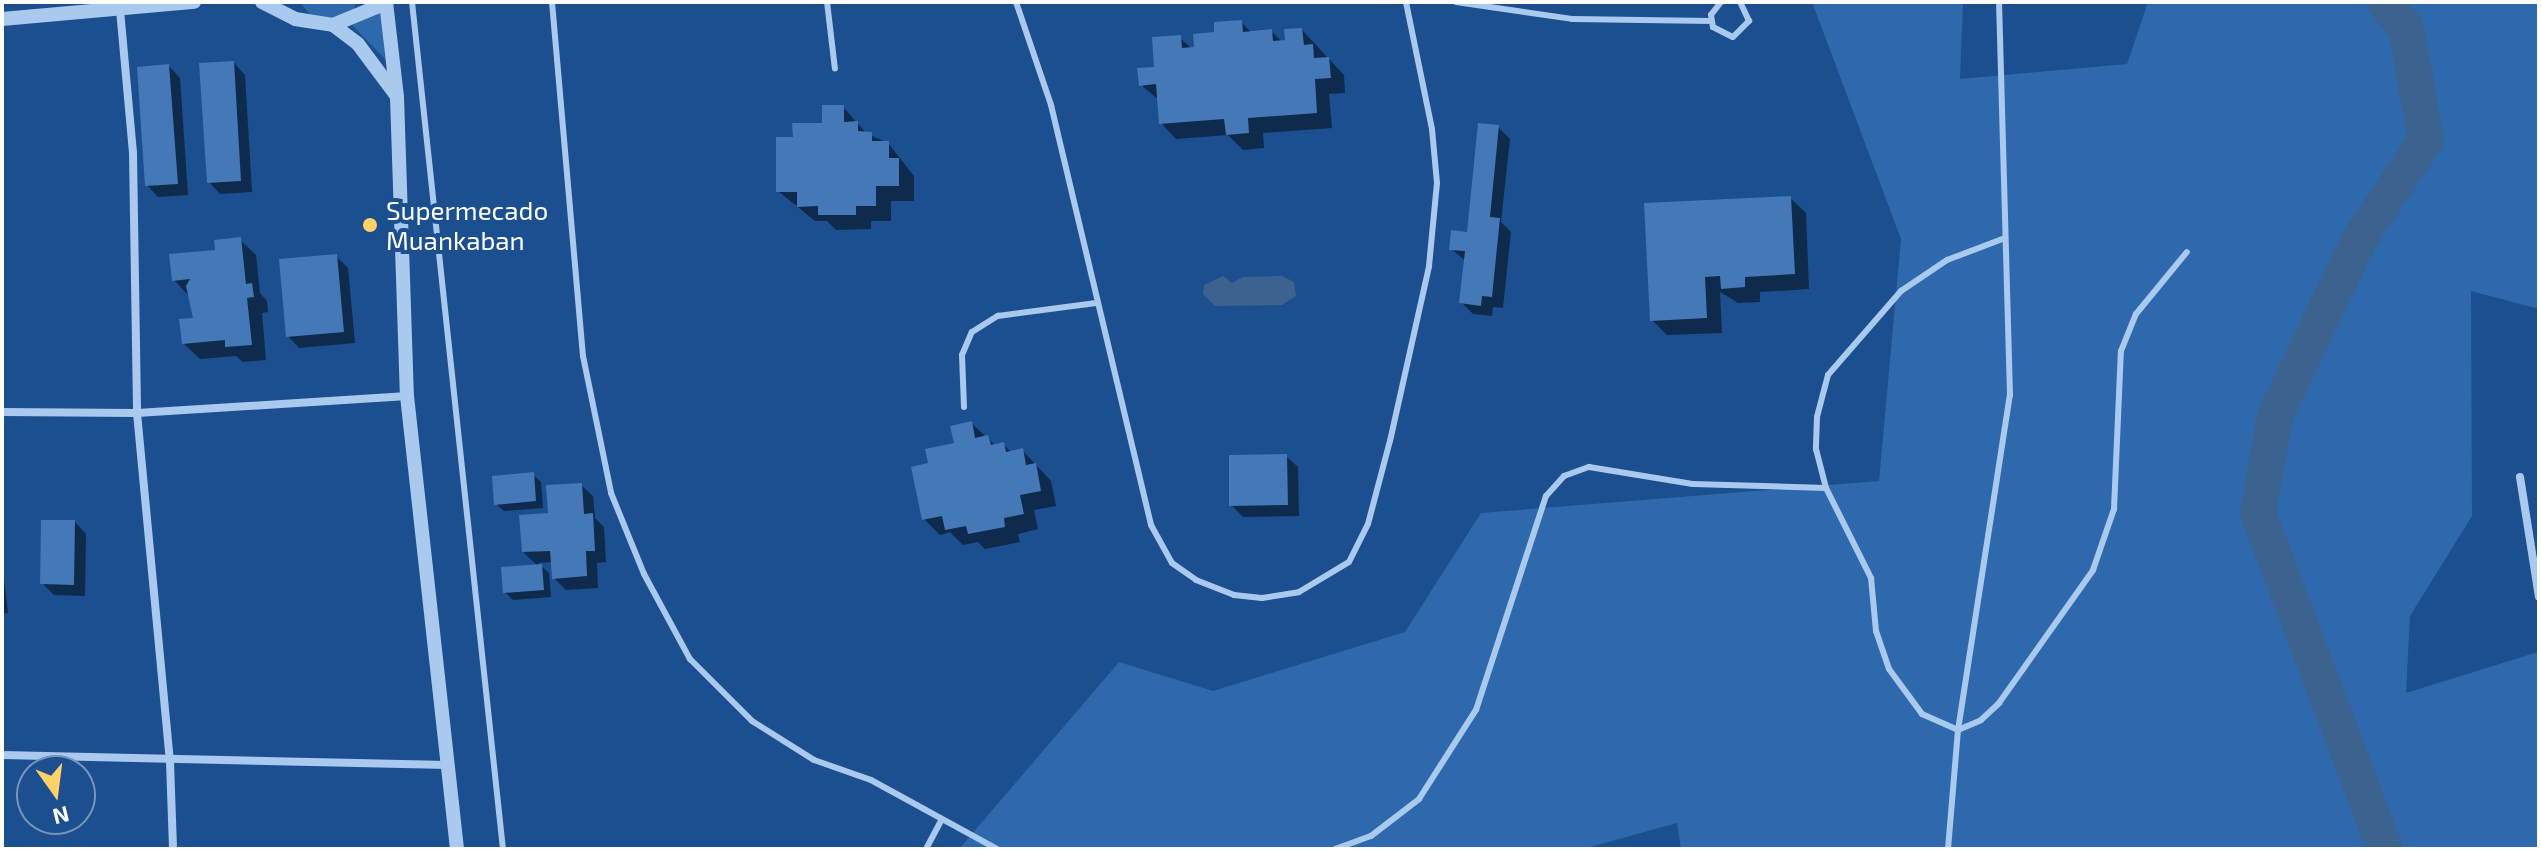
<!DOCTYPE html>
<html>
<head>
<meta charset="utf-8">
<style>
  body { margin:0 }
  #map { position:relative; width:2541px; height:851px; overflow:hidden; background:#1b4f8f; font-family:"Exo 2",sans-serif }
  div>[style] { position:absolute }
  [style*='--x'] { left:calc(var(--x)*1px); top:calc(var(--y)*1px); width:calc(var(--w)*1px); rotate:calc(var(--a)*1deg) }
  .green>* { inset:0; background:#2e69ad }
  .water>* { inset:0; background:#3c6290 }
  .shadow>* { inset:0; background:#0007 }
  .river>* { height:36px; margin:-18px; padding:0 18px; transform-origin:18px; border-radius:18px; background:#3c6290 }
  .building>* { inset:0; background:#4478b7 }
  .service>* { height:6px; margin:-3px; padding:0 3px; transform-origin:3px; border-radius:3px; background:#a9c9ee }
  .minor>* { height:8px; margin:-4px; padding:0 4px; transform-origin:4px; border-radius:4px; background:#a9c9ee }
  .tertiary>* { height:14px; margin:-7px; padding:0 7px; transform-origin:7px; border-radius:7px; background:#a9c9ee }
  .dots>* { width:22px; height:22px; translate:-50% -50%; box-sizing:border-box; border:4px solid #1b4f8f; border-radius:50% }
  span { translate:-50% -50%; white-space:nowrap; text-align:center; line-height:1.15; -webkit-text-stroke:8px #1b4f8f; paint-order:stroke }
  .poi-label { font-size:26px; color:#fff }
  .left { translate:0 -50%; text-align:left }
  .frame { position:absolute; inset:0; border:4px solid #fff; pointer-events:none }
  .north { position:absolute; left:16px; top:755px; width:80px; height:80px; box-sizing:border-box; background:#1b4f8f; border:2px solid #7695bc; border-radius:50%; rotate:166deg; font-size:22px; font-weight:700; line-height:32px; text-align:center; color:#fff }
  .north::after { content:''; display:block; margin:auto; width:28px; height:36px; background:#ffd166; clip-path:polygon(50% 0,100% 100%,50% 72%,0 100%) }
</style>
</head>
<body>
<div id="map">
  <div class="green">
    <div style="clip-path:polygon(300px 2px,356px 2px,353px 14px,316px 22px)"></div>
    <div style="clip-path:polygon(1812px 2px,1963px 2px,1960px 79px,2127px 64px,2148px 2px,2539px 2px,2539px 309px,2471px 291px,2472px 516px,2410px 616px,2406px 693px,2538px 652px,2539px 849px,1681px 849px,1677px 823px,1583px 849px,959px 849px,1119px 662px,1213px 691px,1405px 632px,1481px 513px,1879px 481px,1901px 239px)"></div>
    <div style="clip-path:polygon(381px 8px,385px 59px,352px 25px)"></div>
  </div>
  <div class="water">
    <div style="clip-path:polygon(1223px 276px,1232px 283px,1243px 277px,1282px 276px,1294px 282px,1296px 296px,1282px 305px,1215px 306px,1203px 294px,1204px 285px)"></div>
  </div>
  <div class="shadow">
    <div style="clip-path:polygon(1241px 22px,1252px 33px,1271px 31px,1283px 43px,1302px 30px,1344px 75px,1345px 93px,1329px 94px,1332px 128px,1263px 133px,1264px 148px,1243px 150px,1228px 135px,1176px 139px,1161px 123px,1159px 100px,1141px 85px,1180px 38px,1192px 49px)"></div>
    <div style="clip-path:polygon(234px 63px,245px 75px,252px 192px,220px 194px,209px 182px)"></div>
    <div style="clip-path:polygon(169px 66px,180px 78px,188px 195px,158px 197px,147px 185px)"></div>
    <div style="clip-path:polygon(843px 107px,867px 134px,888px 143px,914px 176px,914px 201px,891px 201px,891px 221px,871px 221px,871px 229px,836px 230px,827px 221px,815px 221px,778px 191px,795px 139px,824px 125px)"></div>
    <div style="clip-path:polygon(1498px 127px,1510px 139px,1501px 222px,1511px 232px,1503px 308px,1493px 307px,1492px 316px,1473px 314px,1461px 302px,1466px 261px,1451px 249px,1468px 234px)"></div>
    <div style="clip-path:polygon(1790px 198px,1806px 213px,1809px 289px,1760px 292px,1760px 302px,1738px 303px,1720px 292px,1722px 333px,1667px 335px,1652px 320px)"></div>
    <div style="clip-path:polygon(240px 240px,256px 255px,260px 293px,267px 301px,268px 312px,262px 313px,266px 360px,243px 362px,236px 356px,200px 359px,184px 344px,195px 320px,190px 297px,174px 280px)"></div>
    <div style="clip-path:polygon(336px 256px,348px 268px,355px 343px,299px 348px,288px 336px)"></div>
    <div style="clip-path:polygon(971px 423px,996px 446px,1003px 444px,1012px 453px,1022px 450px,1051px 481px,1056px 506px,1034px 510px,1038px 529px,1018px 534px,1020px 542px,985px 549px,978px 542px,963px 545px,950px 532px,940px 535px,924px 519px,930px 465px,956px 445px)"></div>
    <div style="clip-path:polygon(1286px 456px,1298px 467px,1299px 516px,1243px 517px,1231px 505px)"></div>
    <div style="clip-path:polygon(533px 475px,541px 482px,543px 508px,504px 511px,496px 504px)"></div>
    <div style="clip-path:polygon(581px 485px,593px 496px,595px 518px,604px 527px,606px 562px,597px 563px,598px 588px,566px 590px,554px 578px,553px 562px,538px 563px,549px 573px,551px 597px,513px 600px,505px 592px,538px 566px,523px 552px)"></div>
    <div style="clip-path:polygon(75px 522px,86px 534px,85px 596px,54px 595px,42px 583px)"></div>
    <div style="clip-path:polygon(2px 560px,8px 613px,2px 614px)"></div>
  </div>
  <div class="river">
    <div style="--x:2384;--y:2;--w:34;--a:50"></div>
    <div style="--x:2406;--y:28;--w:114;--a:79.9"></div>
    <div style="--x:2426;--y:140;--w:120;--a:123.8"></div>
    <div style="--x:2359;--y:240;--w:195;--a:115.5"></div>
    <div style="--x:2275;--y:416;--w:98;--a:99.9"></div>
    <div style="--x:2258;--y:513;--w:359;--a:69.3"></div>
  </div>
  <div class="building">
    <div style="clip-path:polygon(1242px 20px,1243px 32px,1272px 29px,1273px 41px,1285px 40px,1284px 29px,1302px 28px,1304px 45px,1313px 44px,1314px 58px,1329px 57px,1331px 78px,1315px 79px,1317px 113px,1248px 118px,1249px 133px,1226px 135px,1224px 119px,1159px 124px,1156px 84px,1139px 86px,1137px 68px,1154px 67px,1152px 37px,1181px 35px,1182px 48px,1194px 47px,1193px 34px,1214px 32px,1214px 22px)"></div>
    <div style="clip-path:polygon(234px 61px,241px 181px,207px 183px,199px 63px)"></div>
    <div style="clip-path:polygon(169px 64px,178px 184px,145px 186px,137px 67px)"></div>
    <div style="clip-path:polygon(822px 105px,844px 105px,844px 122px,858px 121px,858px 131px,872px 132px,872px 141px,889px 141px,889px 158px,899px 158px,899px 186px,876px 186px,876px 206px,856px 206px,856px 215px,818px 215px,818px 206px,797px 207px,797px 192px,776px 192px,776px 137px,793px 137px,792px 123px,822px 123px)"></div>
    <div style="clip-path:polygon(1478px 123px,1499px 125px,1490px 217px,1500px 218px,1492px 297px,1482px 296px,1481px 306px,1459px 303px,1465px 251px,1449px 250px,1451px 230px,1467px 232px)"></div>
    <div style="clip-path:polygon(1791px 196px,1795px 274px,1745px 277px,1745px 287px,1721px 289px,1720px 276px,1705px 277px,1707px 318px,1650px 321px,1644px 203px)"></div>
    <div style="clip-path:polygon(241px 237px,246px 284px,252px 283px,254px 297px,247px 298px,252px 345px,225px 347px,225px 340px,182px 344px,179px 319px,193px 318px,186px 286px,190px 279px,172px 281px,169px 254px,215px 250px,214px 240px)"></div>
    <div style="clip-path:polygon(337px 254px,344px 332px,286px 337px,279px 259px)"></div>
    <div style="clip-path:polygon(972px 421px,975px 438px,988px 435px,991px 445px,1004px 442px,1006px 452px,1023px 448px,1026px 465px,1036px 463px,1041px 491px,1020px 495px,1024px 514px,1004px 518px,1005px 527px,968px 534px,966px 526px,945px 530px,942px 516px,922px 520px,911px 467px,928px 463px,925px 449px,954px 443px,950px 426px)"></div>
    <div style="clip-path:polygon(1287px 454px,1288px 505px,1229px 506px,1229px 455px)"></div>
    <div style="clip-path:polygon(534px 472px,536px 501px,494px 505px,492px 476px)"></div>
    <div style="clip-path:polygon(582px 483px,584px 514px,593px 513px,595px 551px,586px 551px,587px 576px,552px 579px,550px 551px,522px 552px,519px 515px,548px 513px,546px 485px)"></div>
    <div style="clip-path:polygon(41px 520px,75px 520px,74px 585px,40px 584px)"></div>
    <div style="clip-path:polygon(542px 564px,544px 590px,503px 593px,501px 567px)"></div>
  </div>
  <div class="service">
    <div style="--x:412;--y:2;--w:852;--a:83.87"></div>
    <div style="--x:552;--y:2;--w:355;--a:85"></div>
    <div style="--x:583;--y:356;--w:140;--a:78.4"></div>
    <div style="--x:611;--y:493;--w:87;--a:67.8"></div>
    <div style="--x:644;--y:574;--w:97;--a:61.6"></div>
    <div style="--x:690;--y:659;--w:88;--a:45"></div>
    <div style="--x:752;--y:721;--w:73;--a:32.2"></div>
    <div style="--x:814;--y:760;--w:60;--a:19.3"></div>
    <div style="--x:871;--y:780;--w:144;--a:28.7"></div>
    <div style="--x:827;--y:2;--w:67;--a:83.2"></div>
    <div style="--x:1016;--y:2;--w:109;--a:71.2"></div>
    <div style="--x:1051;--y:105;--w:432;--a:76.6"></div>
    <div style="--x:1151;--y:525;--w:43;--a:61.1"></div>
    <div style="--x:1172;--y:563;--w:29;--a:35"></div>
    <div style="--x:1196;--y:580;--w:41;--a:21.5"></div>
    <div style="--x:1234;--y:595;--w:28;--a:6"></div>
    <div style="--x:1262;--y:598;--w:37;--a:-9"></div>
    <div style="--x:1299;--y:592;--w:58;--a:-31"></div>
    <div style="--x:1349;--y:562;--w:42;--a:-63.4"></div>
    <div style="--x:1368;--y:524;--w:86;--a:-75.2"></div>
    <div style="--x:1390;--y:441;--w:179;--a:-77.4"></div>
    <div style="--x:1429;--y:266;--w:83;--a:-84.5"></div>
    <div style="--x:1437;--y:183;--w:54;--a:-95.3"></div>
    <div style="--x:1432;--y:129;--w:130;--a:-101.6"></div>
    <div style="--x:1456;--y:2;--w:117;--a:8.3"></div>
    <div style="--x:1572;--y:19;--w:139;--a:0.8"></div>
    <div style="--x:1721;--y:2;--w:16;--a:128"></div>
    <div style="--x:1711;--y:15;--w:12;--a:81"></div>
    <div style="--x:1713;--y:27;--w:22;--a:27"></div>
    <div style="--x:1733;--y:37;--w:23;--a:-45"></div>
    <div style="--x:1749;--y:21;--w:21;--a:-115"></div>
    <div style="--x:2005;--y:238;--w:62;--a:159.2"></div>
    <div style="--x:1947;--y:260;--w:55;--a:146"></div>
    <div style="--x:1901;--y:291;--w:111;--a:131"></div>
    <div style="--x:1828;--y:375;--w:43;--a:104.7"></div>
    <div style="--x:1817;--y:417;--w:32;--a:92"></div>
    <div style="--x:1816;--y:449;--w:40;--a:75.6"></div>
    <div style="--x:1826;--y:488;--w:101;--a:63.4"></div>
    <div style="--x:1871;--y:578;--w:53;--a:84.6"></div>
    <div style="--x:1876;--y:631;--w:40;--a:71.1"></div>
    <div style="--x:1889;--y:669;--w:56;--a:53.7"></div>
    <div style="--x:1922;--y:714;--w:39;--a:24"></div>
    <div style="--x:1958;--y:730;--w:25;--a:-23"></div>
    <div style="--x:1981;--y:720;--w:25;--a:-43"></div>
    <div style="--x:1999;--y:703;--w:163;--a:-54.7"></div>
    <div style="--x:2093;--y:570;--w:65;--a:-71"></div>
    <div style="--x:2114;--y:509;--w:158;--a:-87.5"></div>
    <div style="--x:2121;--y:351;--w:40;--a:-68"></div>
    <div style="--x:2136;--y:314;--w:80;--a:-50.6"></div>
    <div style="--x:964;--y:407;--w:52;--a:-92.2"></div>
    <div style="--x:962;--y:355;--w:25;--a:-67"></div>
    <div style="--x:972;--y:332;--w:31;--a:-32"></div>
    <div style="--x:998;--y:316;--w:99;--a:-7.6"></div>
    <div style="--x:926;--y:849;--w:32;--a:-62"></div>
    <div style="--x:1335;--y:849;--w:38;--a:-20"></div>
    <div style="--x:1371;--y:836;--w:61;--a:-37.6"></div>
    <div style="--x:1419;--y:799;--w:106;--a:-57.4"></div>
    <div style="--x:1476;--y:710;--w:225;--a:-71.9"></div>
    <div style="--x:1546;--y:496;--w:27;--a:-48"></div>
    <div style="--x:1564;--y:476;--w:27;--a:-20"></div>
    <div style="--x:1589;--y:467;--w:105;--a:9.3"></div>
    <div style="--x:1693;--y:484;--w:133;--a:1.7"></div>
    <div style="--x:1948;--y:849;--w:119;--a:-85.2"></div>
    <div style="--x:1958;--y:730;--w:339;--a:-81.2"></div>
    <div style="--x:2010;--y:395;--w:393;--a:-91.6"></div>
  </div>
  <div class="minor">
    <div style="--x:120;--y:10;--w:144;--a:84.8"></div>
    <div style="--x:133;--y:153;--w:260;--a:89.1"></div>
    <div style="--x:137;--y:413;--w:351;--a:84.6"></div>
    <div style="--x:170;--y:762;--w:87;--a:88"></div>
    <div style="--x:2;--y:412;--w:135;--a:0.4"></div>
    <div style="--x:137;--y:413;--w:271;--a:-3.6"></div>
    <div style="--x:2520;--y:477;--w:121;--a:81"></div>
    <div style="--x:2;--y:755;--w:446;--a:1.3"></div>
  </div>
  <div class="tertiary">
    <div style="--x:262;--y:2;--w:37;--a:27"></div>
    <div style="--x:295;--y:19;--w:38;--a:9"></div>
    <div style="--x:333;--y:25;--w:57;--a:-22.5"></div>
    <div style="--x:386;--y:2;--w:96;--a:83.4"></div>
    <div style="--x:397;--y:97;--w:299;--a:88.1"></div>
    <div style="--x:407;--y:396;--w:456;--a:83.7"></div>
    <div style="--x:2;--y:19;--w:193;--a:-5.1"></div>
    <div style="--x:333;--y:25;--w:31;--a:37"></div>
    <div style="--x:358;--y:44;--w:64;--a:53.3"></div>
  </div>
  <div class="dots">
    <div style="left:370px;top:225px;background:#ffd166"></div>
  </div>
  <div class="poi-label">
    <span class="left" style="left:386px;top:225px">Supermecado<br>Muankaban</span>
  </div>
  <div class="frame"></div>
  <div class="north">N</div>
</div>
</body>
</html>
